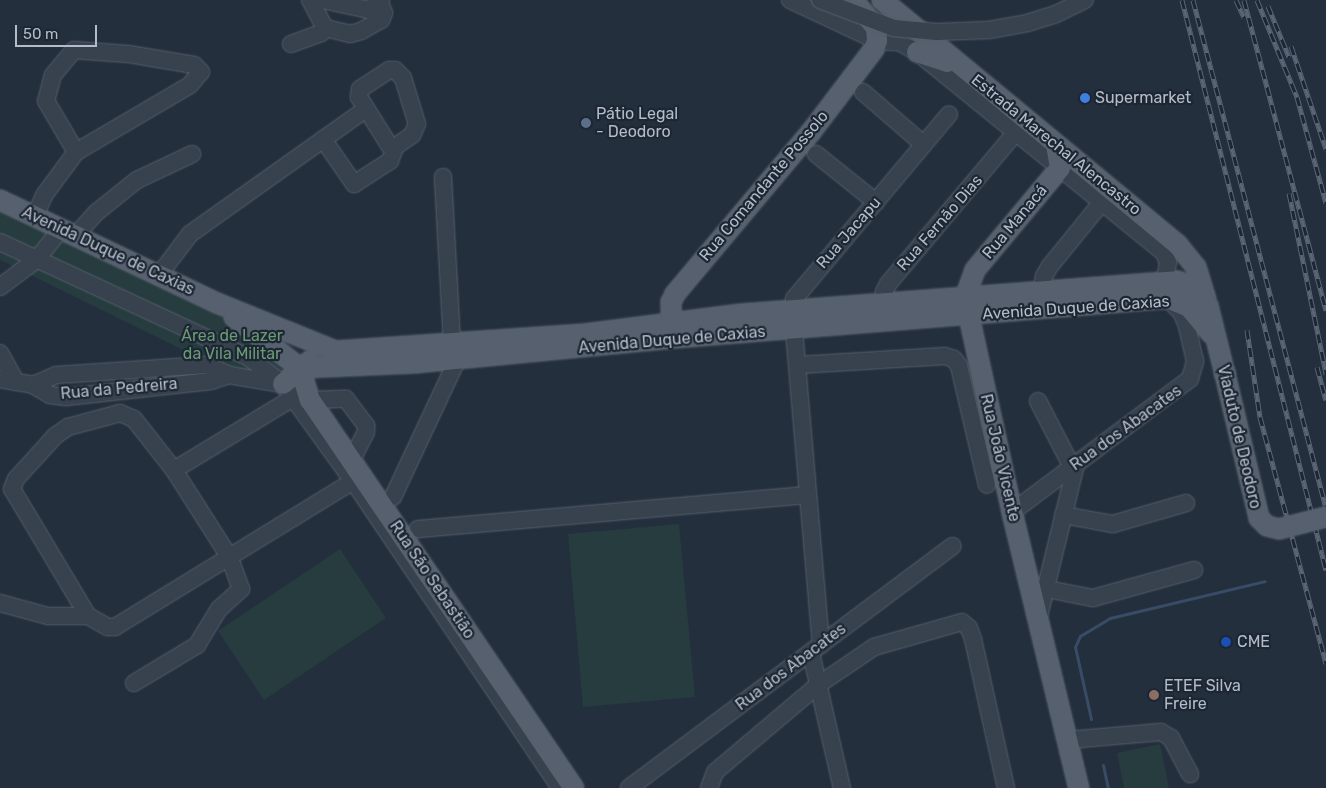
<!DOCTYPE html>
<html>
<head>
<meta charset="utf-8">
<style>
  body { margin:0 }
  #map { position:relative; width:1326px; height:788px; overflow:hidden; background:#242f3e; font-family:Rubik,sans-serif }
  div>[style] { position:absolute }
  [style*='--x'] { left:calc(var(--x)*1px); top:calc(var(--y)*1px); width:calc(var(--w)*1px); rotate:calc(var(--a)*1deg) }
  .green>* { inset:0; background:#263c3f }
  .stream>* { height:3px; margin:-1.5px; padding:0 1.5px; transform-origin:1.5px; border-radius:1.5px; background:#394c67 }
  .roads { filter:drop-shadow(0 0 1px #565f6c) drop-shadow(0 0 1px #565f6c) }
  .minor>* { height:16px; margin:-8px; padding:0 8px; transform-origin:8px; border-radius:8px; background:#38414e }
  .major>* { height:20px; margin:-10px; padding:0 10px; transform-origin:10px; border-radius:10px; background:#56606e }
  .rail>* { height:5px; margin-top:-2.5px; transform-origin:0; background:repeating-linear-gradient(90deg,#1d2633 0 9px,#5a6575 0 18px); box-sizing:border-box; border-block:1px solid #5a6575 }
  .bridges { filter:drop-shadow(0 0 1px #565f6c) drop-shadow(0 0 1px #565f6c) }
  .minor-bridge>* { height:16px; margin:-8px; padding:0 8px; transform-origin:8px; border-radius:8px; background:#38414e }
  .major-bridge>* { height:20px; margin:-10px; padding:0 10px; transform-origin:10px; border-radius:10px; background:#56606e }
  .dots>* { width:14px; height:14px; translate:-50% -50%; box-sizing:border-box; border:2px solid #1d2633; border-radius:50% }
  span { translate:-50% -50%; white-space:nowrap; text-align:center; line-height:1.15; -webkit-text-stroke:4.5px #1d2633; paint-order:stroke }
  .poi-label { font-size:16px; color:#b4bcc9 }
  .left { translate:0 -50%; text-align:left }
  .street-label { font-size:16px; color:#b4bcc9 }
  .park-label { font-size:16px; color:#6b9a76 }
  .scale { position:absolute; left:15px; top:25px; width:82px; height:22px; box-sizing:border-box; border:2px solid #b4bcc9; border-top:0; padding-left:6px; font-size:15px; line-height:18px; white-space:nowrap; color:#b4bcc9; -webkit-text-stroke:4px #1d2633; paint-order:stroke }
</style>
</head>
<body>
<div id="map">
  <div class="green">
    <div style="clip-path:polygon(0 200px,269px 341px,284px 374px,274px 384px,181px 349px,0 260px)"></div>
    <div style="clip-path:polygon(679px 524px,695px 697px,583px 707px,568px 534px)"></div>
    <div style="clip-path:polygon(340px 549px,386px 618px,264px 700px,218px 631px)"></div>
    <div style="clip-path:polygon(1160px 744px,1169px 788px,1124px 788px,1117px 753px)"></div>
  </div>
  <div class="stream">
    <div style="--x:1091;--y:719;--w:74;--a:-102.5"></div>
    <div style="--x:1075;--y:647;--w:12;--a:-66"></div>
    <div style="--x:1080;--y:636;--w:35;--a:-31"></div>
    <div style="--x:1110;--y:618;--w:159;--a:-13.4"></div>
    <div style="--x:1103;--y:765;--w:24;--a:78"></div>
  </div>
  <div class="roads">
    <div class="minor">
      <div style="--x:323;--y:0;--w:47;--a:12.3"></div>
      <div style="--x:369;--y:10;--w:16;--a:-40"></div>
      <div style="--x:790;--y:0;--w:96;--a:25.2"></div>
      <div style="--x:877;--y:41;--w:22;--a:3"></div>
      <div style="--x:899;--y:42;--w:21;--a:29"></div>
      <div style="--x:917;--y:52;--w:318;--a:39.1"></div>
      <div style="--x:1164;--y:253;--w:10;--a:66"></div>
      <div style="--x:1168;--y:262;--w:20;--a:99"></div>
      <div style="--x:325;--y:28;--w:26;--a:13"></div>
      <div style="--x:350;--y:34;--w:11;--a:-15"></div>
      <div style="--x:361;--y:31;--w:23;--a:-29"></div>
      <div style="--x:381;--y:20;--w:8;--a:-67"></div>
      <div style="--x:384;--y:13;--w:11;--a:-112"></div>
      <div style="--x:291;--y:44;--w:32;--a:-20"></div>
      <div style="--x:321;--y:33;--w:6;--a:-51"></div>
      <div style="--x:325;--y:28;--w:32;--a:-118"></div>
      <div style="--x:389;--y:70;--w:6;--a:0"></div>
      <div style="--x:395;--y:70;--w:11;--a:45"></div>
      <div style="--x:403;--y:78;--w:48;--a:73.1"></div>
      <div style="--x:417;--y:124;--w:12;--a:114"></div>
      <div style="--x:412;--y:135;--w:21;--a:145"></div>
      <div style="--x:395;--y:147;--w:6;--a:-162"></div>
      <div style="--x:389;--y:145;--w:57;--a:-122"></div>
      <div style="--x:359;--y:97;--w:8;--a:-83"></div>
      <div style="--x:360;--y:89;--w:35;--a:-33"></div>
      <div style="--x:863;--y:92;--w:79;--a:40.9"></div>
      <div style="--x:323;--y:139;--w:55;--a:55.4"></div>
      <div style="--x:354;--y:184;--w:43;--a:-32.6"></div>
      <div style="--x:390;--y:161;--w:15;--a:-70"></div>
      <div style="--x:816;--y:154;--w:77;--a:38.7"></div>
      <div style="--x:443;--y:177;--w:167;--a:86.9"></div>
      <div style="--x:35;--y:216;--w:24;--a:-66"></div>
      <div style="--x:45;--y:194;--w:52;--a:-53.6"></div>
      <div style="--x:76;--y:152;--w:132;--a:-30.4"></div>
      <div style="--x:190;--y:85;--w:17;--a:-50"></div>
      <div style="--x:201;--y:72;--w:10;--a:-135"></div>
      <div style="--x:194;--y:65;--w:67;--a:-170.5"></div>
      <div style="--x:128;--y:54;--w:54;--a:-175.8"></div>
      <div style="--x:74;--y:50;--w:33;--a:130"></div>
      <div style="--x:53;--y:75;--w:27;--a:105"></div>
      <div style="--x:46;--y:101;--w:59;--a:59.5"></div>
      <div style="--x:76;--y:235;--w:31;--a:-48"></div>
      <div style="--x:97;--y:212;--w:51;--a:-38.7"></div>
      <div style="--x:137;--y:180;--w:61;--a:-25.3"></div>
      <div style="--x:0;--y:242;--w:273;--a:24.9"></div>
      <div style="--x:248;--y:357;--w:44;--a:37.6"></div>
      <div style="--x:283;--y:384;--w:120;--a:54.2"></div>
      <div style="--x:353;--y:481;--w:370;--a:56"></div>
      <div style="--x:159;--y:275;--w:51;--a:-52.9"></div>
      <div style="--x:190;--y:234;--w:216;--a:-35.4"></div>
      <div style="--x:0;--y:287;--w:45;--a:-36.9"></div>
      <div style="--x:36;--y:260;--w:41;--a:-50.9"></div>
      <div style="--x:1042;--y:290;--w:14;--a:-82"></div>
      <div style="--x:1044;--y:276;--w:12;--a:-59"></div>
      <div style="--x:1050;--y:266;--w:82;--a:-50.9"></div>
      <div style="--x:886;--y:315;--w:23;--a:-95"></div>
      <div style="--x:884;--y:292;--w:9;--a:-63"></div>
      <div style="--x:888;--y:284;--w:199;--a:-49.9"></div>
      <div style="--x:0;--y:353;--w:33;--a:61"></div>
      <div style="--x:798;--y:365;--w:147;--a:-3.5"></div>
      <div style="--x:945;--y:356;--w:9;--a:18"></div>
      <div style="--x:954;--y:359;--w:9;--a:54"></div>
      <div style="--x:959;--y:366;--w:122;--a:76.8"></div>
      <div style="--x:0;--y:379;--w:34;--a:10"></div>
      <div style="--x:33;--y:385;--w:20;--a:30"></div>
      <div style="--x:50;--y:395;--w:16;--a:7"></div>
      <div style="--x:66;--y:397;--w:146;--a:-6.3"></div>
      <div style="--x:211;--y:381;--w:19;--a:-18"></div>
      <div style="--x:33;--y:385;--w:25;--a:-23"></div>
      <div style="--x:56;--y:375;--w:151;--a:-3.8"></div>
      <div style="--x:207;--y:365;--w:24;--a:24"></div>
      <div style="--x:229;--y:375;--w:54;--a:9.6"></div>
      <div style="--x:310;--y:400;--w:36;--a:-2"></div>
      <div style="--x:346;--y:399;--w:34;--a:53"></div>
      <div style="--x:366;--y:426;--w:6;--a:90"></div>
      <div style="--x:366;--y:432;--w:34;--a:117"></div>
      <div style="--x:1038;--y:401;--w:74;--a:62.7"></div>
      <div style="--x:393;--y:497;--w:153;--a:-64.9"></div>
      <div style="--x:1012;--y:512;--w:222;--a:-36.8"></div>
      <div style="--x:1190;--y:379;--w:19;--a:-74"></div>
      <div style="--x:1195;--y:361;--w:39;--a:-103"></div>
      <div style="--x:1186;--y:323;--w:12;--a:-114"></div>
      <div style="--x:1181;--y:312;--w:18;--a:-135"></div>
      <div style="--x:1063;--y:515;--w:51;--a:10.2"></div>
      <div style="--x:1113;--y:524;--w:76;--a:-16"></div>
      <div style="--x:418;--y:529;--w:391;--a:-5"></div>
      <div style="--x:1047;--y:589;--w:47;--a:11.1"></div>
      <div style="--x:1093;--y:598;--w:105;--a:-15.5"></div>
      <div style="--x:0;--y:603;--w:50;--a:15.2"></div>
      <div style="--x:48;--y:616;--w:40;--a:0"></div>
      <div style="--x:88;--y:616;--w:23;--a:29"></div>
      <div style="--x:108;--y:627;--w:7;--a:0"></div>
      <div style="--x:115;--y:627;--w:289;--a:-31.5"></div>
      <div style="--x:88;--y:616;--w:148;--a:-120.9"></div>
      <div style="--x:12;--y:489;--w:11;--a:-68"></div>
      <div style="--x:16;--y:479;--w:58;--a:-47.8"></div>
      <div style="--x:55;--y:436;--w:16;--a:-35"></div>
      <div style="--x:68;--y:427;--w:54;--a:-15.1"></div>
      <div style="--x:120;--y:413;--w:15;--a:23"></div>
      <div style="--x:134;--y:419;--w:65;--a:51.9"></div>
      <div style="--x:1039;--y:616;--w:156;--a:-76.3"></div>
      <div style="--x:821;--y:645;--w:317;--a:-94.9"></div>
      <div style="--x:794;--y:329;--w:30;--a:-90"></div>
      <div style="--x:794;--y:299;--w:241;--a:-50"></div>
      <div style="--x:811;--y:653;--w:139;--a:77.1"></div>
      <div style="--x:134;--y:683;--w:74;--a:-31.1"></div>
      <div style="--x:197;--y:645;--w:42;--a:-58.6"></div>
      <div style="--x:219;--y:609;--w:30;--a:-42"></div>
      <div style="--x:241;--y:589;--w:33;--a:-110"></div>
      <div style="--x:230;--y:558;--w:104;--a:-122.5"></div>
      <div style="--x:174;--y:470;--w:151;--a:-31.2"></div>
      <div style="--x:1068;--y:740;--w:93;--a:-4.9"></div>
      <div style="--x:1161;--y:732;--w:12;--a:31"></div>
      <div style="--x:1171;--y:738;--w:41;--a:62.2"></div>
      <div style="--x:629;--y:788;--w:404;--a:-36.8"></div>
      <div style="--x:709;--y:788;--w:17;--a:-69"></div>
      <div style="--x:715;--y:772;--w:135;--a:-40.2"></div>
      <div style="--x:818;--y:685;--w:68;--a:-34.2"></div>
      <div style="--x:874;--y:647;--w:91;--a:-15.9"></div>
      <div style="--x:962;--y:622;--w:9;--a:41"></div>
      <div style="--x:969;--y:628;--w:12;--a:70"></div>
      <div style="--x:973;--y:639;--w:153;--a:77.5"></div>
    </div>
    <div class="major">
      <div style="--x:882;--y:0;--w:384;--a:39.6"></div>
      <div style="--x:1178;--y:245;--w:28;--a:51"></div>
      <div style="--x:1196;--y:267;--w:34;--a:73"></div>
      <div style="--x:917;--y:52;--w:32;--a:18"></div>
      <div style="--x:1056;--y:145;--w:23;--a:80"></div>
      <div style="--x:1060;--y:168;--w:133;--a:129.8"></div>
      <div style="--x:975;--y:270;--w:30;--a:110"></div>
      <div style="--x:965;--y:298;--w:219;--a:77.6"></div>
      <div style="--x:1012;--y:512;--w:284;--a:76.4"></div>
      <div style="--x:0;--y:200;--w:240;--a:25.4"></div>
      <div style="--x:217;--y:303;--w:128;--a:22"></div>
      <div style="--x:336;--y:351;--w:250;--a:-3.9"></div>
      <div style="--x:585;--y:334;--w:158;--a:-7.3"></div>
      <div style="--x:742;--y:314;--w:436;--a:-4.3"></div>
      <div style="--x:1177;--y:281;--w:16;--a:18"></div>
      <div style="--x:1192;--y:286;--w:26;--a:51"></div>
      <div style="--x:1208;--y:306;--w:70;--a:76"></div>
      <div style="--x:234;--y:317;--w:83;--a:37.7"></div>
      <div style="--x:300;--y:368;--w:114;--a:-2.5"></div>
      <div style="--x:414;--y:363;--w:260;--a:-5.5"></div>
      <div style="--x:673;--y:338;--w:496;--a:-4.6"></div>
      <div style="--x:1167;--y:298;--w:24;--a:22"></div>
      <div style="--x:1189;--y:307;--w:35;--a:50"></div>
      <div style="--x:672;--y:333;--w:31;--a:-92"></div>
      <div style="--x:671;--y:302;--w:9;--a:-63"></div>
      <div style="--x:675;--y:294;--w:212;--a:-50"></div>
      <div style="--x:811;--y:132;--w:104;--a:-52.8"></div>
      <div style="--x:874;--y:49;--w:9;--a:-69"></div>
      <div style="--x:877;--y:41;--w:13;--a:-94"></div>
      <div style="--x:876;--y:28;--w:36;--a:-129"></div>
      <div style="--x:300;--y:368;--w:34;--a:73"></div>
      <div style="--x:310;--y:400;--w:469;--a:55.8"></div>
      <div style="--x:283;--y:384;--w:35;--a:-41"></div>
    </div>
  </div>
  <div class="rail">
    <div style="--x:1182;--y:0;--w:588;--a:75.82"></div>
    <div style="--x:1193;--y:0;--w:525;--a:75.33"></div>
    <div style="--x:1236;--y:0;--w:19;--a:65"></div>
    <div style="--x:1244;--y:0;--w:321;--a:75.2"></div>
    <div style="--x:1257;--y:0;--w:105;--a:67.6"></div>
    <div style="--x:1297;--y:97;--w:110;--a:74.7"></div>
    <div style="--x:1268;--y:6;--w:55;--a:67.6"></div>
    <div style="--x:1291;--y:46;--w:109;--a:71.2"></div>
    <div style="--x:1289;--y:193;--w:185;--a:78.4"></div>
    <div style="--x:1247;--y:330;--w:88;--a:81.5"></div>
    <div style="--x:1260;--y:417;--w:255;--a:75"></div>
    <div style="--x:1317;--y:367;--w:34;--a:75"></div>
  </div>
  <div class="bridges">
    <div class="minor-bridge">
      <div style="--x:820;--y:0;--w:79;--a:20.7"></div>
      <div style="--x:894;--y:28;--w:43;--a:5.3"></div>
      <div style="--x:937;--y:32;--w:52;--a:-2.2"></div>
      <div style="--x:989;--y:30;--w:39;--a:-10"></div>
      <div style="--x:1027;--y:23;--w:30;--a:-17"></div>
      <div style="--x:1056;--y:14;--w:32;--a:-26"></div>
    </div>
    <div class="major-bridge">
      <div style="--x:1225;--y:374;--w:148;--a:76.7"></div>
      <div style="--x:1259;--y:518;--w:11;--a:45"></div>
      <div style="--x:1267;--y:526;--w:12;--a:14"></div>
      <div style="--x:1279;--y:529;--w:49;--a:-14.3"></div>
    </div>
  </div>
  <div class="dots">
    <div style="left:1085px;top:98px;background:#3f7fe0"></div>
    <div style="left:586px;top:123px;background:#5c6f8a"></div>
    <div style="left:1226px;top:642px;background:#1a4fb4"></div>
    <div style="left:1154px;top:695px;background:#8d6e63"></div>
  </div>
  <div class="poi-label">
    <span class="left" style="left:1095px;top:98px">Supermarket</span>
    <span class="left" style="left:596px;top:123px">Pátio Legal<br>- Deodoro</span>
    <span class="left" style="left:1237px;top:642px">CME</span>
    <span class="left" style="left:1164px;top:695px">ETEF Silva<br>Freire</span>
  </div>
  <div class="street-label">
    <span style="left:1056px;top:145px;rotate:39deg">Estrada Marechal Alencastro</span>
    <span style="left:764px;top:186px;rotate:-50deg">Rua Comandante Possolo</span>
    <span style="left:1015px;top:222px;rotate:-50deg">Rua Manacá</span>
    <span style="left:940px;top:223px;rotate:-49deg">Rua Fernão Dias</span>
    <span style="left:849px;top:233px;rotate:-49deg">Rua Jacapu</span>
    <span style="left:108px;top:251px;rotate:25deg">Avenida Duque de Caxias</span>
    <span style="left:1076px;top:308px;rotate:-4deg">Avenida Duque de Caxias</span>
    <span style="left:672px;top:340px;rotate:-5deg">Avenida Duque de Caxias</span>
    <span style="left:119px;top:389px;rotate:-5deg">Rua da Pedreira</span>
    <span style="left:1126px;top:428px;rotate:-36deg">Rua dos Abacates</span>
    <span style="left:1239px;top:437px;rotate:77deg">Viaduto de Deodoro</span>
    <span style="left:1000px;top:458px;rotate:77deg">Rua João Vicente</span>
    <span style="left:432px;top:580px;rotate:56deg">Rua São Sebastião</span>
    <span style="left:791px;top:667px;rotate:-37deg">Rua dos Abacates</span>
  </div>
  <div class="park-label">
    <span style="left:232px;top:345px">Área de Lazer<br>da Vila Militar</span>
  </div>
  <div class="scale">50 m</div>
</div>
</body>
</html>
